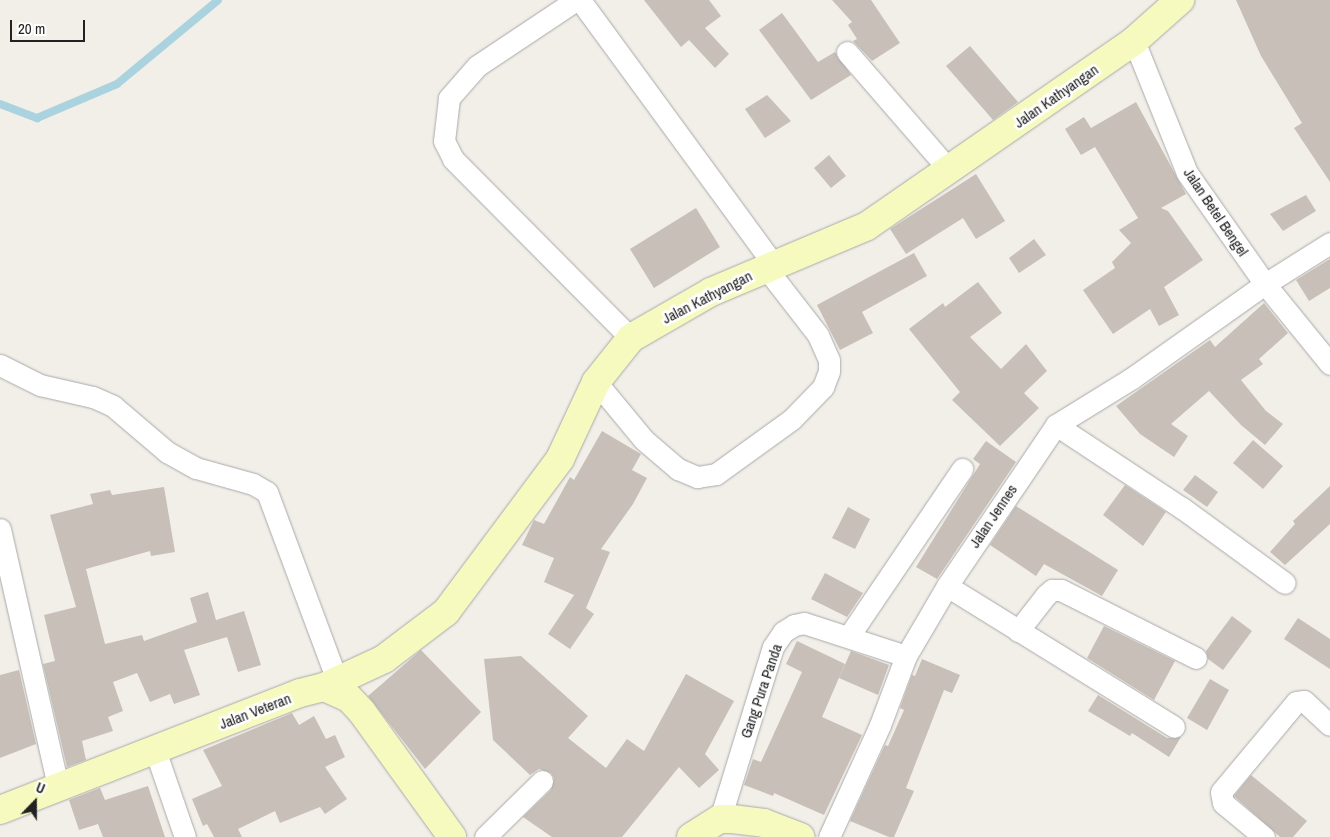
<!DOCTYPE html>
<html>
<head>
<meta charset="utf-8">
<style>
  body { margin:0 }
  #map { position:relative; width:1330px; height:837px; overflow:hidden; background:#f2efe9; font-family:"Archivo Narrow",sans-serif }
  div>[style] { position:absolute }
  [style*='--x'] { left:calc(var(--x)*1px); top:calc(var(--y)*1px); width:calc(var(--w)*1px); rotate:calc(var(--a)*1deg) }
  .stream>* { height:8px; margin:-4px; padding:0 4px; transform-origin:4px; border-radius:4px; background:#aad3df }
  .building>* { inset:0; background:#c7bfb8 }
  .roads { filter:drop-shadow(0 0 1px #a9a9a9) drop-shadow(0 0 1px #a9a9a9) }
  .street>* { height:21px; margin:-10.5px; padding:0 10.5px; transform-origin:10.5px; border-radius:10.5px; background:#fff }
  .secondary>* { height:28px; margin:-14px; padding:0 14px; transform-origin:14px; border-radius:14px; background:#f7fabf }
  span { translate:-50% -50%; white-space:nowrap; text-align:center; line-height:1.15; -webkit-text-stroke:5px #fff; paint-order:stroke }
  .street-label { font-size:15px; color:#222 }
  .north { position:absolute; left:10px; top:777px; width:50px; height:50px; -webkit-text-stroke:4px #fff; paint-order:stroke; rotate:22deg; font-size:14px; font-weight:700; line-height:20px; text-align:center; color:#222 }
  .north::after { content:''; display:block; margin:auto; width:18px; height:22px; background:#222; clip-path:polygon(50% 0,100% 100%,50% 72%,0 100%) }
  .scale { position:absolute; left:10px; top:20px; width:75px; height:22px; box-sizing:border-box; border:2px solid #222; border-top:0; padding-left:6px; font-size:15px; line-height:18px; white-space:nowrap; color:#222; -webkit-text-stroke:4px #fff; paint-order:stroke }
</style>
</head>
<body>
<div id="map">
  <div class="stream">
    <div style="--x:0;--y:104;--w:40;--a:21"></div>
    <div style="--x:37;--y:118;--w:87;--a:-23"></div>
    <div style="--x:117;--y:84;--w:131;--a:-39.7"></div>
  </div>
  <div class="building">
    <div style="clip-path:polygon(644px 0,709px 0,721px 16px,705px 28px,729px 54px,715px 68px,689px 40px,681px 47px)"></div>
    <div style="clip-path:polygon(832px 0,871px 0,900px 43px,872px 61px,853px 41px,857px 39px,848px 25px,852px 22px)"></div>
    <div style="clip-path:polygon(1236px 0,1330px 0,1330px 182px,1294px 128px,1302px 123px,1261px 56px)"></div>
    <div style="clip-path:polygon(782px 13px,818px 62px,835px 52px,851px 75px,811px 100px,759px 30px)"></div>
    <div style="clip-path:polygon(970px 46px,1018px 102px,993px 120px,946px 66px)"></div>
    <div style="clip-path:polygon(767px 95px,791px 121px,765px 138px,745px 109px)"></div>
    <div style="clip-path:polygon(1136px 102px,1186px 194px,1161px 208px,1168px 211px,1203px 260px,1164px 287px,1179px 315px,1159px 326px,1150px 309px,1113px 334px,1083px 290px,1115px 268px,1112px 262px,1131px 243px,1119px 230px,1138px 218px,1095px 147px,1081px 155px,1065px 129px,1084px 117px,1091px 128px)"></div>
    <div style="clip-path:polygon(829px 155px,846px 176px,831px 188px,814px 168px)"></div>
    <div style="clip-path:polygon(976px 174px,1005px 221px,976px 239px,963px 218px,906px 254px,890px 229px)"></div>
    <div style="clip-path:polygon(1306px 195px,1316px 211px,1283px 231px,1270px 214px)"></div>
    <div style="clip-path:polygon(696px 208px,720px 247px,654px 288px,630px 249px)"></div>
    <div style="clip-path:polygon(1034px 239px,1046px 255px,1019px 273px,1009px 258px)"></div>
    <div style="clip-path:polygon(914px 253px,927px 276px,862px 312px,873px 333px,840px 350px,817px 305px)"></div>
    <div style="clip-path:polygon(1330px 259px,1330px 288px,1309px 301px,1296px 280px)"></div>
    <div style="clip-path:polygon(978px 282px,1002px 313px,970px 337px,1001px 369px,1026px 344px,1047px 371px,1024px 393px,1039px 408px,1000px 446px,952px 400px,960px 392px,909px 329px,943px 303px,945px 307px)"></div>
    <div style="clip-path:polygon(1264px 303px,1288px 333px,1259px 359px,1263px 364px,1241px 380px,1266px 411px,1283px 424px,1265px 445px,1241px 425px,1209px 391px,1171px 424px,1188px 436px,1174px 457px,1140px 434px,1116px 406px,1210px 340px,1215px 347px)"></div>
    <div style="clip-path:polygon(602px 431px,641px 454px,632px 470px,647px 478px,633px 504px,601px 549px,610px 552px,586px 608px,594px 614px,570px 649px,548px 634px,574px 595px,544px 582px,554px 558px,522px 545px,534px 520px,544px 524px,570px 477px,574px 480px)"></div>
    <div style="clip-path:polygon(1253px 440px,1283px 466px,1263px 489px,1233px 463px)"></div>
    <div style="clip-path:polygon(986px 441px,1016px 462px,937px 579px,916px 567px,980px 464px,973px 459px)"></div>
    <div style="clip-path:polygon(1195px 475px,1218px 492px,1207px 507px,1183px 490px)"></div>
    <div style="clip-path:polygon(1125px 485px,1166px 512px,1143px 546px,1103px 515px)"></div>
    <div style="clip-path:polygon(1330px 486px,1330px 524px,1285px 565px,1270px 552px,1295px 524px,1293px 521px)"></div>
    <div style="clip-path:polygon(164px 487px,175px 552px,151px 556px,150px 551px,86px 569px,105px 644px,142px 635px,144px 641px,197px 622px,190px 598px,208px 592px,216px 620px,244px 611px,261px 665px,238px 672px,227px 637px,184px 650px,200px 695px,174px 704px,170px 694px,150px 702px,137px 673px,113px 682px,123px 711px,108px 717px,113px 731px,82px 741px,86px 760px,67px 767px,43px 664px,55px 661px,44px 615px,76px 607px,50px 515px,93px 504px,90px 494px,110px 490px,112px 495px)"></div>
    <div style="clip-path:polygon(1016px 506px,1118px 570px,1102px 596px,1044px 564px,1036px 576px,990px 545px)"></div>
    <div style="clip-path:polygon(848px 507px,870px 519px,855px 549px,832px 538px)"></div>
    <div style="clip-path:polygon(825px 573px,863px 593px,847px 617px,811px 599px)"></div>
    <div style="clip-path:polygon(1232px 616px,1252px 631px,1223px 670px,1208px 659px,1206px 651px)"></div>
    <div style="clip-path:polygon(1298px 618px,1330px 639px,1330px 669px,1284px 639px)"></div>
    <div style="clip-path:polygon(1104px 626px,1175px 661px,1154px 700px,1087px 658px)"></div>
    <div style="clip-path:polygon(797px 641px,845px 664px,822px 717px,862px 735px,824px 815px,774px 793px,773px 796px,744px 785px,753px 759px,761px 762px,802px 672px,786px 664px)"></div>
    <div style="clip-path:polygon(421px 650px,481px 712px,425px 769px,368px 696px)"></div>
    <div style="clip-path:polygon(851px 651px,889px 665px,878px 695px,839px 678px)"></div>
    <div style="clip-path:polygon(521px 656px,588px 716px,568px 738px,606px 768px,627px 739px,644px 751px,686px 674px,734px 701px,705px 754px,719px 770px,699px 788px,679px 767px,622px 837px,552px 837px,523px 817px,551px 790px,554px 778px,551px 773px,539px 769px,530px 775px,493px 740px,484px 659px)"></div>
    <div style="clip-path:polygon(922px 659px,960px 675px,952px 693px,944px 690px,906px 788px,914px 791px,894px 837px,889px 837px,850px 821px,885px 745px,888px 746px,904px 710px,900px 708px,912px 675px,915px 676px)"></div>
    <div style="clip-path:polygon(19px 670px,36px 744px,0 758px,0 675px)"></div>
    <div style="clip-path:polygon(1210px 679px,1229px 690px,1207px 730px,1187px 718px)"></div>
    <div style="clip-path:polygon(1098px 695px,1167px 738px,1181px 737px,1169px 757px,1132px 733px,1130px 736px,1088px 711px)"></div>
    <div style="clip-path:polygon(292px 713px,299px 725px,314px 716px,326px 739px,335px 735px,345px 757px,325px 767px,347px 799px,325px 814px,320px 807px,280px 823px,275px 811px,238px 829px,242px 837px,214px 837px,207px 824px,203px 826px,192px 799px,222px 786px,203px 750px)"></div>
    <div style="clip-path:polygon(1251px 775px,1307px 821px,1293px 837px,1280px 837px,1234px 796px)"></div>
    <div style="clip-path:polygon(148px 786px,165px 837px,103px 837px,98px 824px,79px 830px,69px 800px,100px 788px,105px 800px)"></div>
  </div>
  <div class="roads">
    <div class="street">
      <div style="--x:576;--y:0;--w:119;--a:146.3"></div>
      <div style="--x:477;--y:66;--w:43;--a:131.2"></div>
      <div style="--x:449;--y:98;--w:43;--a:96.6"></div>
      <div style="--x:444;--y:141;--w:20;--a:63"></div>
      <div style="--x:453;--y:159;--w:252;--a:45.2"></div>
      <div style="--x:580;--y:0;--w:327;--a:53.8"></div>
      <div style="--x:1134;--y:41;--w:142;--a:68.1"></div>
      <div style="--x:1187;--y:173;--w:136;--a:54.9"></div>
      <div style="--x:1265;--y:284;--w:103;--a:50.9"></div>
      <div style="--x:847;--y:52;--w:157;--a:49.1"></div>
      <div style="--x:0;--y:365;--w:45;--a:26.6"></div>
      <div style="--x:40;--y:385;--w:54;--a:12.8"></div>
      <div style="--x:93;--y:397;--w:22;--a:24"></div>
      <div style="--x:113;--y:406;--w:71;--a:40.4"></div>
      <div style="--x:167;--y:452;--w:33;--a:29"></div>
      <div style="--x:196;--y:468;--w:59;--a:15.7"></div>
      <div style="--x:253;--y:484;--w:16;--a:30"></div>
      <div style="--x:267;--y:492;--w:201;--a:69.6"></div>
      <div style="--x:596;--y:382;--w:75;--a:50.4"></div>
      <div style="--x:644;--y:440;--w:45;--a:40.5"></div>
      <div style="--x:678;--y:469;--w:21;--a:23"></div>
      <div style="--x:697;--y:477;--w:19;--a:-9"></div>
      <div style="--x:716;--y:474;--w:94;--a:-35.9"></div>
      <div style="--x:792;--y:419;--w:45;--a:-45.9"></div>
      <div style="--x:823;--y:387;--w:17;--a:-69"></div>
      <div style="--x:829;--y:371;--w:11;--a:-90"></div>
      <div style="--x:829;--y:360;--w:27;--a:-114"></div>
      <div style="--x:818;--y:335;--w:85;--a:-127.8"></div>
      <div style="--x:1056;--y:425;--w:151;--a:33.4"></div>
      <div style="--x:1182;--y:508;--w:127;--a:36.1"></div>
      <div style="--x:0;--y:529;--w:263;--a:77.3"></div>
      <div style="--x:947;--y:586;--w:267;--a:31.8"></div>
      <div style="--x:1018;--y:631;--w:46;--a:-52.1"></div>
      <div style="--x:1046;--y:595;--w:8;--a:-40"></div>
      <div style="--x:1052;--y:590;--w:9;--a:0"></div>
      <div style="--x:1061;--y:590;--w:151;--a:26.7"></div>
      <div style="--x:849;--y:636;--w:202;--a:-55.9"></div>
      <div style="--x:155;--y:750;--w:92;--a:71"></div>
      <div style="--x:720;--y:819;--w:180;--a:-72.9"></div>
      <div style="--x:773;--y:647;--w:18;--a:-56"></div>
      <div style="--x:783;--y:632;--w:13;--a:-32"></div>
      <div style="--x:794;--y:625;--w:10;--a:-11"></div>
      <div style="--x:804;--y:623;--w:107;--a:17.9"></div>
      <div style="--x:485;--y:837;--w:80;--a:-44.5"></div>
      <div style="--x:829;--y:837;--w:123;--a:-65.5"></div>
      <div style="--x:880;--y:725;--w:74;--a:-69.4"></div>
      <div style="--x:906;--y:656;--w:81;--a:-59.6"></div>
      <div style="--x:947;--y:586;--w:194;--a:-55.9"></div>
      <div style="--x:1056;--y:425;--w:89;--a:-31.7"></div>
      <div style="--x:1132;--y:378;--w:163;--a:-35.3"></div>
      <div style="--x:1265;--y:284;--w:77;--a:-32.2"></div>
      <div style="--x:1264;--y:837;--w:53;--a:-140.3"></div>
      <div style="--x:1223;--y:803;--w:11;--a:-100"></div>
      <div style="--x:1221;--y:792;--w:117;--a:-50.2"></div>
      <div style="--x:1296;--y:702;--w:8;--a:-7"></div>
      <div style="--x:1304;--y:701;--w:35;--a:43"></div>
    </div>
    <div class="secondary">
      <div style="--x:324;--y:687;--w:66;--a:-25"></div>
      <div style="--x:384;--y:659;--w:78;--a:-37.2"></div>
      <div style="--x:446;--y:612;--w:191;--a:-53.3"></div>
      <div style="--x:560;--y:459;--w:85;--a:-64.9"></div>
      <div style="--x:596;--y:382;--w:56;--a:-51.5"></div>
      <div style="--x:631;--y:338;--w:92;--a:-29.9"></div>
      <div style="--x:711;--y:292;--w:169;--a:-22.9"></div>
      <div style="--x:867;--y:226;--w:325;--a:-34.7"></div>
      <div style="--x:1134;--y:41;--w:62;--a:-41.7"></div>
      <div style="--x:0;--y:810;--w:322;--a:-21.3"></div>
      <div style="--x:300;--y:693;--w:25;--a:-14"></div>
      <div style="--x:324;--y:687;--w:27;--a:24"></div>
      <div style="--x:349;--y:698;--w:19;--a:47"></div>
      <div style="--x:362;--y:712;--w:154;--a:54.2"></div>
      <div style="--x:691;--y:837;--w:34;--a:-32"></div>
      <div style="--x:720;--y:819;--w:12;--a:0"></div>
      <div style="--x:732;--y:819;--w:32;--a:7"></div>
      <div style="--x:764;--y:823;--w:39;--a:21"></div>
    </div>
  </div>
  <div class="street-label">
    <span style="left:1056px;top:96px;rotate:-35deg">Jalan Kathyangan</span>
    <span style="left:1216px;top:212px;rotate:56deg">Jalan Betel Bengel</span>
    <span style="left:707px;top:297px;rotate:-27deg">Jalan Kathyangan</span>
    <span style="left:993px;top:516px;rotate:-56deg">Jalan Jennes</span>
    <span style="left:761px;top:691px;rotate:-71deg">Gang Pura Panda</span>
    <span style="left:255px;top:711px;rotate:-21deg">Jalan Veteran</span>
  </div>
  <div class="north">U</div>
  <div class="scale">20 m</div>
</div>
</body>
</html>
